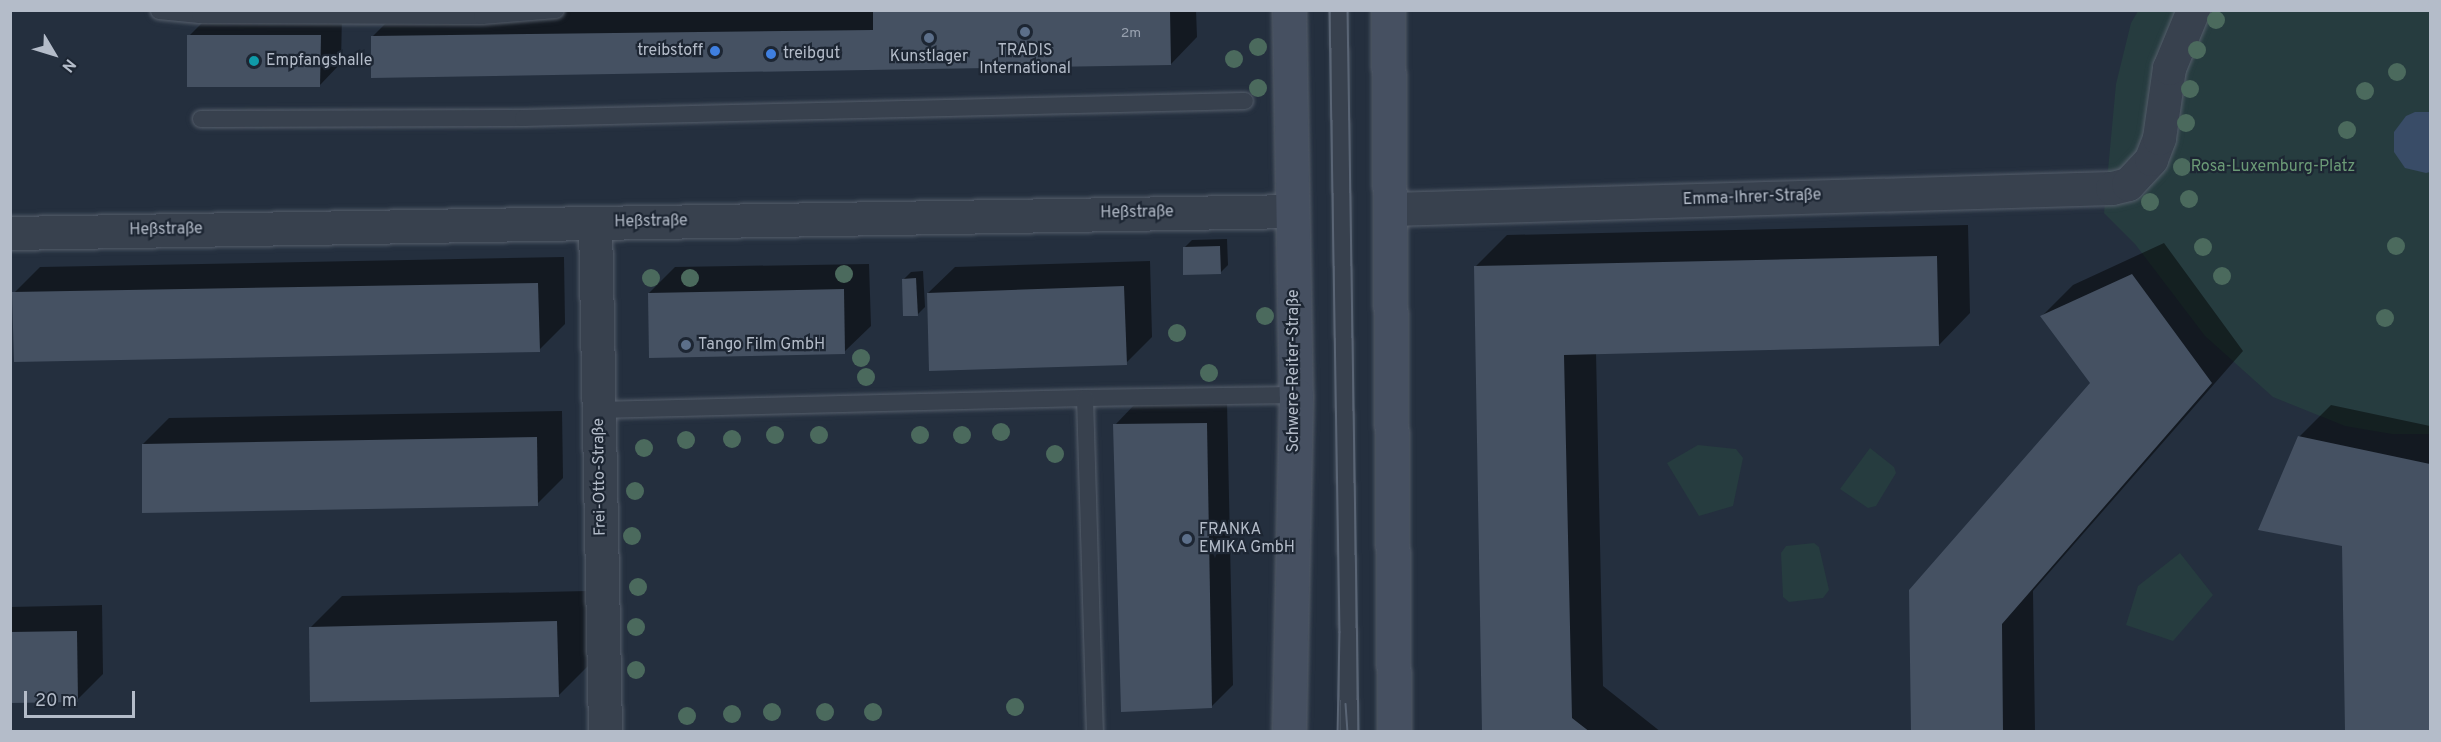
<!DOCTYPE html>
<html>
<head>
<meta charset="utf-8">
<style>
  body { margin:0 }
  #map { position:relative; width:2441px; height:742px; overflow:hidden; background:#242f3e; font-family:Overpass,sans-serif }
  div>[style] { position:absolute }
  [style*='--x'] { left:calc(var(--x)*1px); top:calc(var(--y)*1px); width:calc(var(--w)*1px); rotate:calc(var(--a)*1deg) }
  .green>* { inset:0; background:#263c3f }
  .water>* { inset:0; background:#394c67 }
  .shadow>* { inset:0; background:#0007 }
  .building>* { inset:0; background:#455162 }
  .roads { filter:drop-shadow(0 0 2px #565f6c) drop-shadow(0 0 2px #565f6c) }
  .lane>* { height:16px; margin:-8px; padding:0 8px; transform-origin:8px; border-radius:8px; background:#38414e }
  .street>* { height:33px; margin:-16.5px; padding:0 16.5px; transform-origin:16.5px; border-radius:16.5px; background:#38414e }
  .secondary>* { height:33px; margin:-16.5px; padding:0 16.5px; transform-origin:16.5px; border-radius:16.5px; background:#465061 }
  .tram>* { height:1.5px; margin:-0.75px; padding:0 0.75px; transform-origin:0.75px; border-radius:0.75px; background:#5a6575 }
  .trees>* { width:18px; height:18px; margin:-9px; border-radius:50%; background:#4b6a5d }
  .dots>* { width:16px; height:16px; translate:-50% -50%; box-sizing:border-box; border:3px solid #1d2633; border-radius:50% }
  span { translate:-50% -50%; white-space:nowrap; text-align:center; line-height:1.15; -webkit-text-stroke:4.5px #1d2633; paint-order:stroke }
  .number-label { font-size:14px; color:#98a1af }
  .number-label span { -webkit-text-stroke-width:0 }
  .poi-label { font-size:16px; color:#b4bcc9 }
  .right { translate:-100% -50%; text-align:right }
  .left { translate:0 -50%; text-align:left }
  .park-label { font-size:16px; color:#6b9a76 }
  .street-label { font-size:16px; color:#b4bcc9 }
  .frame { position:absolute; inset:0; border:12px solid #b4bcc9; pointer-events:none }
  .north { position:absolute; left:24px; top:24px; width:60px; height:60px; -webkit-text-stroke:4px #1d2633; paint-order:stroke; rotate:128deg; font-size:16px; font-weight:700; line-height:24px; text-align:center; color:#b4bcc9 }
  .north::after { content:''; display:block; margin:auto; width:21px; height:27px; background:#b4bcc9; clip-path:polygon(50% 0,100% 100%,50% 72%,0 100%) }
  .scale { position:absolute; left:24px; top:691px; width:111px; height:27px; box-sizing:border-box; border:3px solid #b4bcc9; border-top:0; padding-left:8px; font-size:18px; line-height:21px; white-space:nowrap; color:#b4bcc9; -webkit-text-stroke:4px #1d2633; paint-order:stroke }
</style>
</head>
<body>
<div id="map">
  <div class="green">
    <div style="clip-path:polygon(2138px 11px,2430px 11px,2430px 434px,2392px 434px,2345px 426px,2273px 397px,2205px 336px,2135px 244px,2104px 213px,2116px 84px,2131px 23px)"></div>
    <div style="clip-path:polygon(1698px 445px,1736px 449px,1743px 458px,1733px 506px,1699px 516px,1667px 463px)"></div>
    <div style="clip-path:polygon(1870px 448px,1894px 467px,1896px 473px,1876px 506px,1868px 508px,1840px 489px)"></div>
    <div style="clip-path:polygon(1814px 543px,1819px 547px,1829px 590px,1823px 598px,1789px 602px,1783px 597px,1781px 553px,1786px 546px)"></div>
    <div style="clip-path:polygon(2180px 553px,2213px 595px,2173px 641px,2126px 625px,2138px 586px)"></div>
  </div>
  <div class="water">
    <div style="clip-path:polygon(2415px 112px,2430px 112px,2430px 172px,2426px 173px,2405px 168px,2394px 152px,2394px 132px,2406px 116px)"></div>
  </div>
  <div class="shadow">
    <div style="clip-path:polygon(1196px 10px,1197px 37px,1171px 64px,372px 37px,398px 11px)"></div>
    <div style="clip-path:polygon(342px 14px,341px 63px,320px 85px,189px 36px,210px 15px)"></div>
    <div style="clip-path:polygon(1968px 225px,1970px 313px,1939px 345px,1596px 352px,1603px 686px,1661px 732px,1483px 732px,1475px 267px,1507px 235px)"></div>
    <div style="clip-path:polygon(1227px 239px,1228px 265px,1220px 273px,1184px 248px,1192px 240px)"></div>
    <div style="clip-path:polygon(2164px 243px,2243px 351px,2033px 591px,2035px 732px,1913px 732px,2092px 383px,2042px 316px,2073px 285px)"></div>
    <div style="clip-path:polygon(564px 257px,565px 324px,539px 350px,14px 293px,40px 267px)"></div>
    <div style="clip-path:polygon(1150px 261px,1152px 337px,1126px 363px,928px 293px,955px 267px)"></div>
    <div style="clip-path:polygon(869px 264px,871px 326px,844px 352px,649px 293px,675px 267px)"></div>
    <div style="clip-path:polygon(923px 271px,925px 307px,918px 314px,903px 280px,911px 272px)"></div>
    <div style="clip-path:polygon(1227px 402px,1233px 685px,1212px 706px,1115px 425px,1136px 403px)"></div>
    <div style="clip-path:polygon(2331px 405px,2430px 426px,2430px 732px,2347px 732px,2344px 545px,2299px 437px)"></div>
    <div style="clip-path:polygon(562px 411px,563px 478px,537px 504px,143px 444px,169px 418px)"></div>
    <div style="clip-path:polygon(588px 591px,590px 664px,558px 696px,311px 627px,342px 596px)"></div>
    <div style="clip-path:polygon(102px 605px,103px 674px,77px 700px,10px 701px,10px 607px)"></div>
  </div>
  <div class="building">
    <div style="clip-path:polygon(873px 10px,1170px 10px,1171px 65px,371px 78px,371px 36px,873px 30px)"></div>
    <div style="clip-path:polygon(187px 35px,321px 35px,320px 87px,187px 87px)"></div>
    <div style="clip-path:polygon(1220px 246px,1221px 274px,1183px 275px,1183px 247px)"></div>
    <div style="clip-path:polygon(1937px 256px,1939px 346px,1564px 355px,1572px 718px,1590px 732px,1482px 732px,1474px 266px)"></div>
    <div style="clip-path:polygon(2132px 274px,2212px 383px,2002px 624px,2003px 732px,1911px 732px,1909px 590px,2090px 383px,2040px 316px)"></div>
    <div style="clip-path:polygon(916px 278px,918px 316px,903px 316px,902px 279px)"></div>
    <div style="clip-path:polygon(538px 283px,540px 352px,14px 362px,12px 292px)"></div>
    <div style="clip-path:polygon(1124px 286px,1127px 365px,929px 371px,927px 293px)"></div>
    <div style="clip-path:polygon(844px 289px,845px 354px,649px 358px,648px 293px)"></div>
    <div style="clip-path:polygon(1207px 423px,1212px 708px,1121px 712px,1113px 424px)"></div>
    <div style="clip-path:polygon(2298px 436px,2430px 464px,2430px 732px,2345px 732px,2342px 546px,2258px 530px)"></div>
    <div style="clip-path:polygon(537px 437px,538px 506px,142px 513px,142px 444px)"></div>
    <div style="clip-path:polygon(557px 621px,559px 697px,310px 702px,309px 627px)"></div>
    <div style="clip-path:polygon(77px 631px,78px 702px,10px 703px,10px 632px)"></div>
  </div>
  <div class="roads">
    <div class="lane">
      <div style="--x:1339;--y:10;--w:722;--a:89.21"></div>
      <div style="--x:159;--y:11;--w:41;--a:5.6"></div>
      <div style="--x:200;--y:15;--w:282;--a:0.2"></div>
      <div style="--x:482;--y:16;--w:74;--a:-4.6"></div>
      <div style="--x:201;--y:119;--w:322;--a:-0.2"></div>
      <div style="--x:523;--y:118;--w:722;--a:-1.35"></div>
      <div style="--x:1085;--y:398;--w:211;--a:-0.8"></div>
      <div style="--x:598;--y:410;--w:487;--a:-1.4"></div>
      <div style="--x:1085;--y:398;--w:334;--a:88.3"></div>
    </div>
    <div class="street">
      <div style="--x:1391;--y:209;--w:721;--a:-1.67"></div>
      <div style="--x:2112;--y:188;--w:16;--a:-14"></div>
      <div style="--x:2128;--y:184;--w:34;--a:-47"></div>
      <div style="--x:2151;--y:159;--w:22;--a:-69"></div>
      <div style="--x:2159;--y:138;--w:71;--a:-81.9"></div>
      <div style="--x:2169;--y:68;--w:63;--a:-67.5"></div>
      <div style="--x:595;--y:223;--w:509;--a:88.87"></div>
      <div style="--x:10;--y:233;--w:1282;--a:-0.98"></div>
    </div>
    <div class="secondary">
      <div style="--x:1289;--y:10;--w:385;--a:89"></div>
      <div style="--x:1296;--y:395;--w:337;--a:91.2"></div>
      <div style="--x:1388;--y:10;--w:722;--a:89.52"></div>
    </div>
  </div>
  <div class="tram">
    <div style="--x:1330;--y:10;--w:622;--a:89.08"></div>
    <div style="--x:1340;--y:632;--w:100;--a:91.1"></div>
    <div style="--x:1348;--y:10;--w:722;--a:89.13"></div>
    <div style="--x:1346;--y:704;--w:28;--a:86"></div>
  </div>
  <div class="trees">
    <div style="left:2216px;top:20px"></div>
    <div style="left:1258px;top:47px"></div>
    <div style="left:2197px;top:50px"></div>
    <div style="left:1234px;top:59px"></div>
    <div style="left:2397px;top:72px"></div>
    <div style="left:1258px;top:88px"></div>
    <div style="left:2190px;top:89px"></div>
    <div style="left:2365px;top:91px"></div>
    <div style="left:2186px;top:123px"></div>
    <div style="left:2347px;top:130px"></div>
    <div style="left:2182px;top:167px"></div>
    <div style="left:2189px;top:199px"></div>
    <div style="left:2150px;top:202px"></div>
    <div style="left:2396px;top:246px"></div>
    <div style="left:2203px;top:247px"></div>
    <div style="left:844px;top:274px"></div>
    <div style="left:2222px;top:276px"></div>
    <div style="left:651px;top:278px"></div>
    <div style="left:690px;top:278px"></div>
    <div style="left:1265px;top:316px"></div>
    <div style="left:2385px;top:318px"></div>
    <div style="left:1177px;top:333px"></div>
    <div style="left:861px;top:358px"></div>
    <div style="left:1209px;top:373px"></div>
    <div style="left:866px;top:377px"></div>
    <div style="left:1001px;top:432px"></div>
    <div style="left:775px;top:435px"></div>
    <div style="left:819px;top:435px"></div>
    <div style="left:920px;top:435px"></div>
    <div style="left:962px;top:435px"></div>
    <div style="left:732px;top:439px"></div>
    <div style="left:686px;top:440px"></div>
    <div style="left:644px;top:448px"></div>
    <div style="left:1055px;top:454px"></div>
    <div style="left:635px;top:491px"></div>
    <div style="left:632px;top:536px"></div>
    <div style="left:638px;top:587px"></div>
    <div style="left:636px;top:627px"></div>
    <div style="left:636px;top:670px"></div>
    <div style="left:1015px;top:707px"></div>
    <div style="left:772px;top:712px"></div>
    <div style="left:825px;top:712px"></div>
    <div style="left:873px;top:712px"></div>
    <div style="left:732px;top:714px"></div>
    <div style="left:687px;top:716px"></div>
  </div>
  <div class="dots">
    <div style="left:1025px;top:32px;background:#5c6f8a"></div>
    <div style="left:929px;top:38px;background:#5c6f8a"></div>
    <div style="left:715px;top:51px;background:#3f7fe0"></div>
    <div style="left:771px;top:54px;background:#3f7fe0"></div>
    <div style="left:254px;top:61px;background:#0f9aa8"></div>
    <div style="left:686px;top:345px;background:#5c6f8a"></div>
    <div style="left:1187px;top:539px;background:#5c6f8a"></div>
  </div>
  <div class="number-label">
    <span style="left:1131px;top:34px">2m</span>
  </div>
  <div class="poi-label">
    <span class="right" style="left:703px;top:51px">treibstoff</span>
    <span style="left:1025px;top:60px">TRADIS<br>International</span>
    <span class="left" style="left:783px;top:54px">treibgut</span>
    <span style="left:929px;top:57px">Kunstlager</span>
    <span class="left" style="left:266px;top:61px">Empfangshalle</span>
    <span class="left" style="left:698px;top:345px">Tango Film GmbH</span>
    <span class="left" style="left:1199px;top:539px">FRANKA<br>EMIKA GmbH</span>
  </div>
  <div class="park-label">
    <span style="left:2273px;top:167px">Rosa-Luxemburg-Platz</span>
  </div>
  <div class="street-label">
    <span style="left:1752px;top:198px;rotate:-2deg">Emma-Ihrer-Straße</span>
    <span style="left:1137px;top:213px;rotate:-1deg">Heßstraße</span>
    <span style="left:651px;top:222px;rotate:-1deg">Heßstraße</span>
    <span style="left:166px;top:230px;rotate:-1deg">Heßstraße</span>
    <span style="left:1294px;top:371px;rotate:-90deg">Schwere-Reiter-Straße</span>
    <span style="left:600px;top:477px;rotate:-91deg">Frei-Otto-Straße</span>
  </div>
  <div class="frame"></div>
  <div class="north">N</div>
  <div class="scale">20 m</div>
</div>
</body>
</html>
